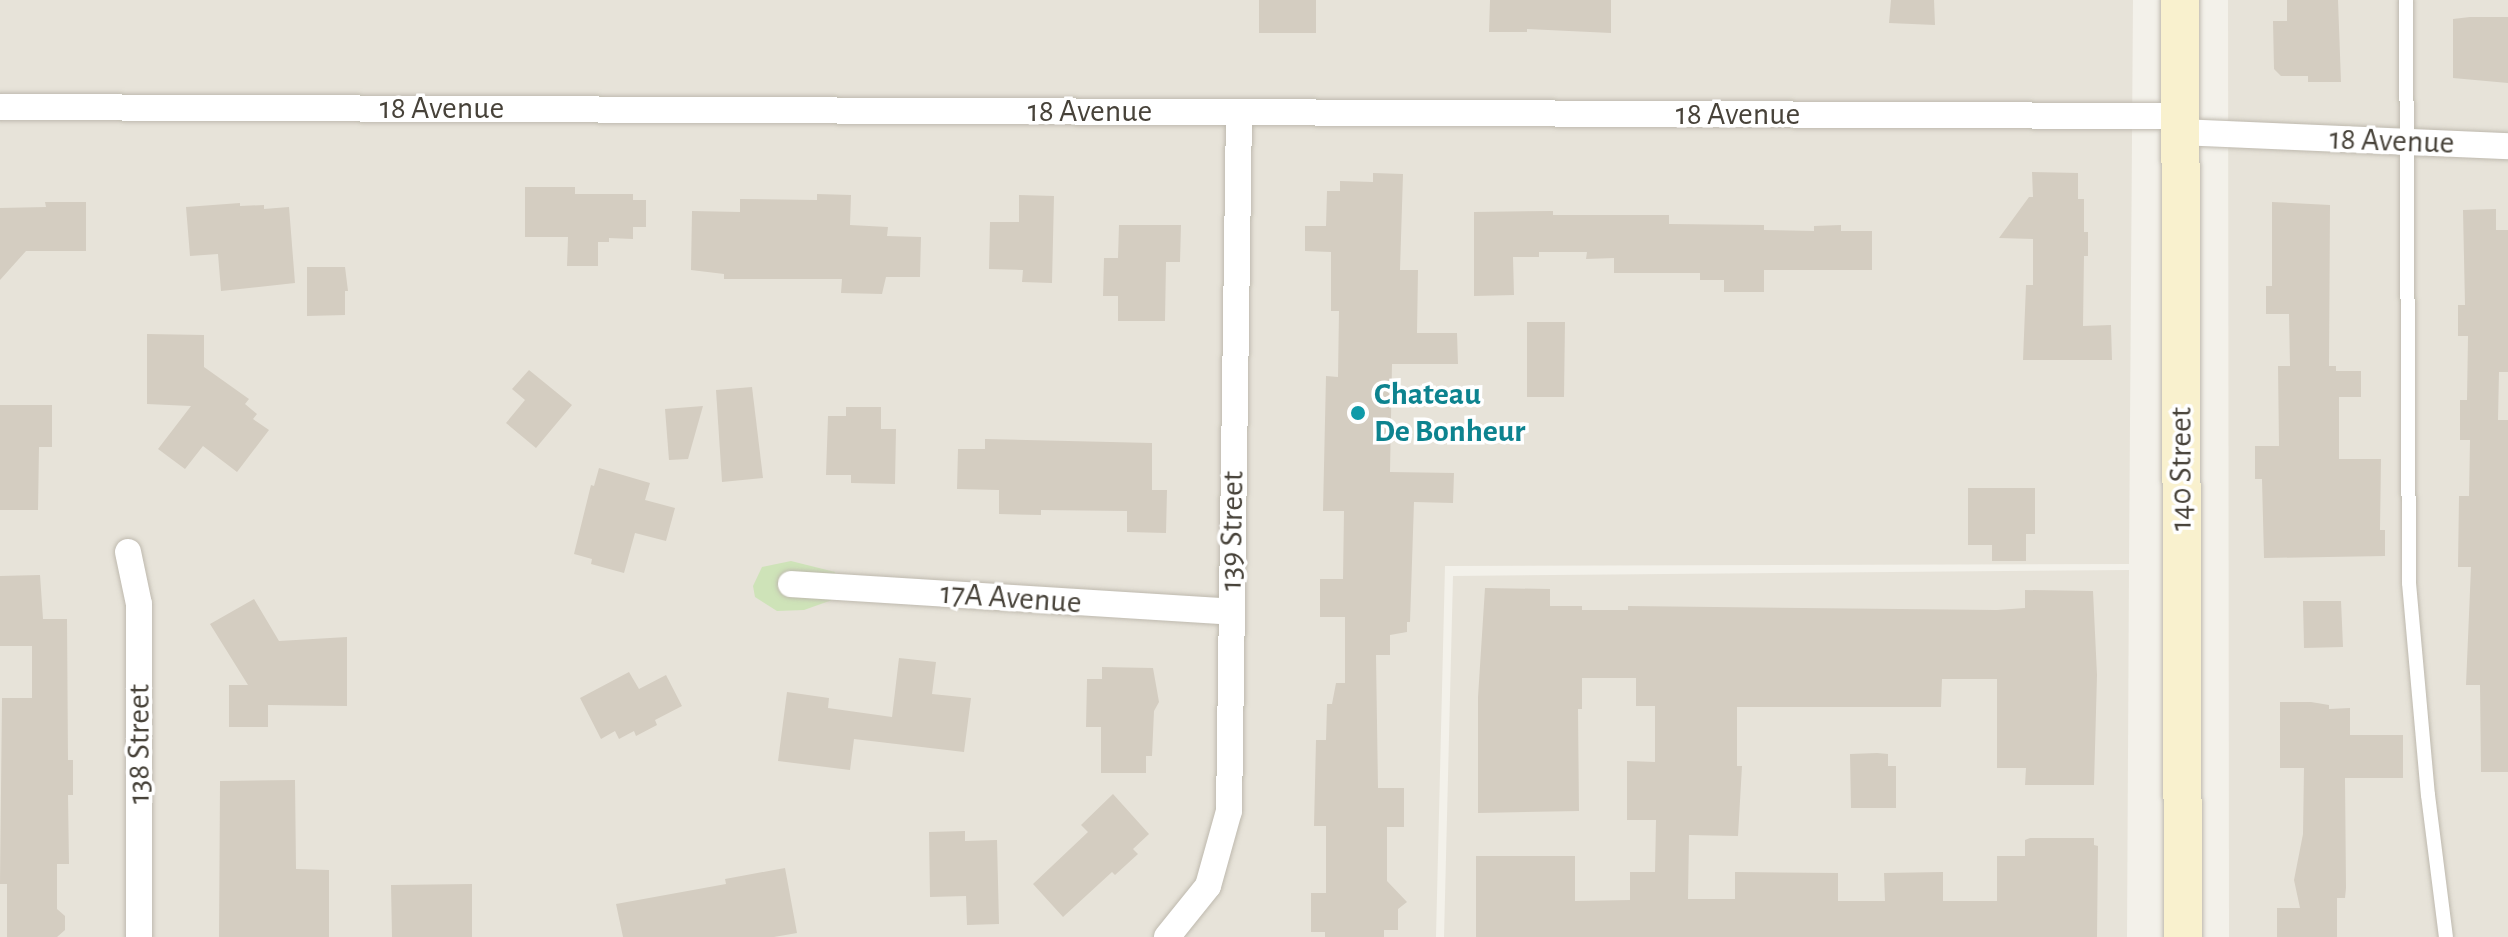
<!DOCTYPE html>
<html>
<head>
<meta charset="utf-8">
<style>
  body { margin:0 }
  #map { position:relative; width:2508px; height:937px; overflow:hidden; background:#f3f1ea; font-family:"Alegreya Sans",sans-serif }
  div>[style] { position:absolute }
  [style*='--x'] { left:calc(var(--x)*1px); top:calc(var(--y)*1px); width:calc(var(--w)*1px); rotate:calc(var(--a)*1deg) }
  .residential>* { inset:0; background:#e7e3d9 }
  .green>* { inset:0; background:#cee3b8 }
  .building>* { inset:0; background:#d4cdc1 }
  .roads { filter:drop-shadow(0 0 2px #beb9ae) drop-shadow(0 0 2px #beb9ae) }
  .service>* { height:14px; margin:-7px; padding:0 7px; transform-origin:7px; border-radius:7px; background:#fff }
  .minor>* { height:26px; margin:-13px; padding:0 13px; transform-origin:13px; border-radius:13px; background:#fff }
  .secondary>* { height:38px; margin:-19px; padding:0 19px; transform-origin:19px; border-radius:19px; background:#f9f1ce }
  .dots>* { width:22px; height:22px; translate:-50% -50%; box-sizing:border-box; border:4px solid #fff; border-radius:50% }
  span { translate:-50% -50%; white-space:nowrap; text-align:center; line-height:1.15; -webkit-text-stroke:7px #fff; paint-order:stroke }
  .street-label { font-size:32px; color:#474239 }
  .culture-label { font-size:32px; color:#0d838f; font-weight:700 }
  .left { translate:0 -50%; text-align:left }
</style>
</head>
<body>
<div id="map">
  <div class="residential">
    <div style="clip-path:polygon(0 0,2133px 0,2129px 564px,1445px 566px,1436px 937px,0 937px)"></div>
    <div style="clip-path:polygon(2228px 0,2508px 0,2508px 937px,2229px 937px)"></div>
    <div style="clip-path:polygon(2129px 570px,2127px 937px,1444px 937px,1453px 576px)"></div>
  </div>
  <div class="green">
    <div style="clip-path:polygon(791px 561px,835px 572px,839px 588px,832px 600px,804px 610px,777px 611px,755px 597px,753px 586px,762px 567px)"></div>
  </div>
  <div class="building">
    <div style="clip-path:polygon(1259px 0,1316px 0,1316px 33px,1259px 33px)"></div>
    <div style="clip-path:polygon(1490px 0,1611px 0,1611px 33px,1527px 29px,1527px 32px,1489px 32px)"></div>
    <div style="clip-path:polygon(1891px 0,1934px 0,1935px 25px,1889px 23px)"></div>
    <div style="clip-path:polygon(2287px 0,2338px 0,2341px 82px,2308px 82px,2308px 76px,2281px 76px,2274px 69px,2273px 21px,2287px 21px)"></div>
    <div style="clip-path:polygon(2470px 17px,2508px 17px,2508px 83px,2453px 78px,2453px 19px)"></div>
    <div style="clip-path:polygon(2032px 172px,2078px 173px,2078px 199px,2084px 199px,2084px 232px,2088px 232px,2088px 256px,2084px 256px,2083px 326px,2111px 325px,2112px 360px,2023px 360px,2026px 285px,2033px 285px,2033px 239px,1999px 238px,2029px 197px,2033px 197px)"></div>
    <div style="clip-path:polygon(1373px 173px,1403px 174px,1400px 270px,1418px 270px,1417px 333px,1457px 333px,1458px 364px,1392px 364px,1390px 472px,1454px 473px,1453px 503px,1414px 502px,1410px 622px,1407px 622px,1407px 632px,1390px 635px,1390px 655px,1376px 655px,1378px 788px,1404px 788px,1404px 827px,1387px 827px,1387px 881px,1407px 902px,1398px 909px,1398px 930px,1384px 930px,1384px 937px,1325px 937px,1325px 932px,1311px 932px,1311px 893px,1326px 893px,1326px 826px,1314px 826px,1316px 740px,1326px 740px,1327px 704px,1332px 704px,1336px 683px,1345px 683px,1345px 617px,1320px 617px,1320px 579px,1343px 579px,1344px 511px,1323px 511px,1326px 376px,1338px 377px,1339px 311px,1331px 311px,1331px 252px,1305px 251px,1305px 226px,1326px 226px,1327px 191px,1340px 191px,1340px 181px,1373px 182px)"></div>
    <div style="clip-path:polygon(525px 187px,575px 187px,575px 194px,633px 194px,633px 200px,646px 200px,646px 227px,633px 227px,633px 239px,609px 238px,609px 242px,598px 242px,598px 266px,567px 266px,568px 237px,525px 237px)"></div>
    <div style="clip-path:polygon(817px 194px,851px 195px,850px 225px,888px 227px,887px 236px,921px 237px,920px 277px,886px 277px,882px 294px,841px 293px,842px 279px,724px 279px,724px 274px,691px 270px,692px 211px,740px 212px,740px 199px,817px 200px)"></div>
    <div style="clip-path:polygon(1019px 195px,1054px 196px,1052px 283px,1022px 282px,1023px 270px,989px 269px,990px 222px,1019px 222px)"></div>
    <div style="clip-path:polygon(45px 202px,86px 202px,86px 251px,26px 251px,0 280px,0 208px,46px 207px)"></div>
    <div style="clip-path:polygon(2272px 202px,2330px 205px,2329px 366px,2336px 366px,2336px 371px,2361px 371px,2361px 397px,2339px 397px,2339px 459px,2381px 459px,2380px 530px,2385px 530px,2385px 556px,2264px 558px,2262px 479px,2255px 479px,2255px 446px,2279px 446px,2278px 366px,2290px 366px,2289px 314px,2266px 314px,2266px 286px,2272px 286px)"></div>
    <div style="clip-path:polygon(240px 203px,240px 206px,264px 205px,264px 209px,289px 207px,295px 283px,221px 291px,218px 254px,190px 256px,186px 207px)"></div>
    <div style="clip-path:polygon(2496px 209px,2496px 230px,2508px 230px,2508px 372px,2499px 372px,2498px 420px,2508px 420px,2508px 772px,2481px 772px,2480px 685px,2466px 685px,2471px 567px,2458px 567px,2459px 496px,2469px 496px,2470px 440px,2460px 440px,2460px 400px,2467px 400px,2468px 336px,2458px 336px,2458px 305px,2465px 305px,2463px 210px)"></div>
    <div style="clip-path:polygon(1553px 211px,1553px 215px,1669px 215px,1669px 224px,1764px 225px,1764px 230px,1814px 231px,1814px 226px,1841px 225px,1841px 231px,1872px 231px,1872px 270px,1764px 270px,1764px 292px,1724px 292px,1724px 280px,1700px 280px,1700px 273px,1614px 273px,1614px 258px,1586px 259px,1587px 252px,1539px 252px,1539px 257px,1513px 257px,1514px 295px,1474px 296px,1474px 212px)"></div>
    <div style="clip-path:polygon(1119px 225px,1181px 225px,1180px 262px,1166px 262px,1165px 321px,1118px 321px,1118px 296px,1103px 296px,1104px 258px,1118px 258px)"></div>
    <div style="clip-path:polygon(307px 267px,345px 267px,348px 291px,345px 291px,345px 315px,307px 316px)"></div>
    <div style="clip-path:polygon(1527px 322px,1565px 322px,1564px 397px,1527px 397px)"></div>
    <div style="clip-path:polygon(147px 334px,204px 335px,204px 367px,249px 399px,245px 404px,257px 414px,253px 419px,269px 430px,237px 472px,203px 446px,185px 469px,158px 449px,191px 406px,147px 404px)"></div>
    <div style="clip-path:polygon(529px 370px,572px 405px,536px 448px,506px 423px,525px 400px,512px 389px)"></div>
    <div style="clip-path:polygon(752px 387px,763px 478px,722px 482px,716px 390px)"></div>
    <div style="clip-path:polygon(0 405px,52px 405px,52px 447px,39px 447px,38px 510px,0 510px)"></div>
    <div style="clip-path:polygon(703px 406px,688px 459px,669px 460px,665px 409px)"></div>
    <div style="clip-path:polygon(846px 407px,881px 407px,881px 429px,896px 429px,895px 484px,851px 483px,851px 475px,826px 475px,828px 416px,846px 416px)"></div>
    <div style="clip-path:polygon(985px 439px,1152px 443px,1152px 490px,1167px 490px,1166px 533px,1127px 532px,1127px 511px,1041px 510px,1041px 515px,999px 514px,999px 490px,957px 489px,958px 449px,985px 449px)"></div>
    <div style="clip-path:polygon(599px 468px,650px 483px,645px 500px,675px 508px,666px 541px,635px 533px,624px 573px,591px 564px,592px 559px,574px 554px,591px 485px,594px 486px)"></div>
    <div style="clip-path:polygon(1968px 488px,2035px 488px,2035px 534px,2026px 534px,2026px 561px,1992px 561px,1992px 545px,1968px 545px)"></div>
    <div style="clip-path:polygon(40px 575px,43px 619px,67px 619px,68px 760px,73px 760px,73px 795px,68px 795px,69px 864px,57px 864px,57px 909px,65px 916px,65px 930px,57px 937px,7px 937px,7px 884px,0 884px,2px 698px,32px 698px,32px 646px,0 646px,0 576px)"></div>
    <div style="clip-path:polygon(1485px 588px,1550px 589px,1550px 606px,1582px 606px,1582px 610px,1628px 610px,1628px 606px,1997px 610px,2025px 608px,2025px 590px,2093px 591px,2097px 675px,2094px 785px,2025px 785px,2026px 768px,1997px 768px,1997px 679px,1942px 679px,1941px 707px,1737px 707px,1737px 766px,1742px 766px,1738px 836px,1689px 835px,1688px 899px,1735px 899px,1735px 872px,1838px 873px,1838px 901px,1885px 901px,1884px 873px,1943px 872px,1943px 901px,1997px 901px,1997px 856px,2025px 856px,2025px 840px,2030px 838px,2094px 838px,2094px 845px,2098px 846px,2097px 937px,1476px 937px,1476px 856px,1575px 856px,1575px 901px,1630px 900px,1630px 872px,1655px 872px,1656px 820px,1627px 820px,1627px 761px,1655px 762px,1655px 706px,1636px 706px,1636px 678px,1582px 678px,1582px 709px,1578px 709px,1579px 811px,1478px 813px,1478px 697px)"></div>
    <div style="clip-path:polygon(254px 599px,279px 641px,347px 637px,347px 706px,268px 705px,268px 727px,229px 727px,229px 685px,248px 685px,210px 624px)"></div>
    <div style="clip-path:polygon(2303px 601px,2341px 601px,2343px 647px,2304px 648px)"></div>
    <div style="clip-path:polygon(899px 658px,936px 662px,932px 694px,971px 698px,964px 752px,854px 739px,850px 770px,778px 761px,787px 692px,829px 698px,828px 708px,892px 717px)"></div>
    <div style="clip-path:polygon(1102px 667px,1153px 668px,1159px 702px,1154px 711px,1152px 756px,1146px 756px,1146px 773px,1101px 773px,1101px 727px,1086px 727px,1087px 679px,1102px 679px)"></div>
    <div style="clip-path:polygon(629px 672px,639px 689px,666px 675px,682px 706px,655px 720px,657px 725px,636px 736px,634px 731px,619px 739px,615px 731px,601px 739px,580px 698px)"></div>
    <div style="clip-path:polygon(2280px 702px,2311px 702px,2329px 705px,2329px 709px,2350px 708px,2350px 735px,2403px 735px,2403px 778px,2345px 778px,2346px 888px,2345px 898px,2337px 898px,2337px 937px,2277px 937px,2277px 908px,2300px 908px,2294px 880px,2303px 834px,2304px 768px,2280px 768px)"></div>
    <div style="clip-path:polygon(1877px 753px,1888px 754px,1888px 766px,1896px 766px,1896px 808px,1851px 808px,1850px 754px)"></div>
    <div style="clip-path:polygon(295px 780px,296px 869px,329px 870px,329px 937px,219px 937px,220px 781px)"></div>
    <div style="clip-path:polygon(1113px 794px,1149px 834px,1133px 849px,1138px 854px,1115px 875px,1112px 872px,1063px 917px,1033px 884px,1088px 832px,1081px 825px)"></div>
    <div style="clip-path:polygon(965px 831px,965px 841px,997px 840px,999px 924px,967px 925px,966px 896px,930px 897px,929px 832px)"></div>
    <div style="clip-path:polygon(785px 868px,797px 933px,774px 937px,623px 937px,616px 904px,726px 884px,725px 879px)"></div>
    <div style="clip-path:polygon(472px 884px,472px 937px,392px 937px,391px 885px)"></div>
  </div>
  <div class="roads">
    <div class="service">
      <div style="--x:2406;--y:0;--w:583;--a:89.71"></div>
      <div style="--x:2409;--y:583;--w:213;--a:84.9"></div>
      <div style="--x:2428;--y:795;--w:143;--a:82.8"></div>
    </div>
    <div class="minor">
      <div style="--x:0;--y:107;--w:2181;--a:0.24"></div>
      <div style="--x:2181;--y:132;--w:327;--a:2.5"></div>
      <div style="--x:128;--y:552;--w:53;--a:78.1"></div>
      <div style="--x:139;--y:604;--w:333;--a:90"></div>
      <div style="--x:791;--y:584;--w:441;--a:3.6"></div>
      <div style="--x:1167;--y:937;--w:65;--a:-51.2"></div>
      <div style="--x:1208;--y:886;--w:78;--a:-74.4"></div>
      <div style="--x:1229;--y:811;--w:699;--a:-89.18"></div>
    </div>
    <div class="secondary">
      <div style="--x:2180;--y:0;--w:937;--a:89.82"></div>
    </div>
  </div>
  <div class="dots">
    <div style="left:1358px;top:413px;background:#0f9aa8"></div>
  </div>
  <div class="street-label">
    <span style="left:442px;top:108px">18 Avenue</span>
    <span style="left:1090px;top:111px">18 Avenue</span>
    <span style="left:1738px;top:114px">18 Avenue</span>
    <span style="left:2392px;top:141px;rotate:2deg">18 Avenue</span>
    <span style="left:2181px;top:469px;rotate:-90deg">140 Street</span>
    <span style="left:1232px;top:531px;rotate:-89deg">139 Street</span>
    <span style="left:1011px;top:598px;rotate:4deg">17A Avenue</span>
    <span style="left:139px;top:744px;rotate:-90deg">138 Street</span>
  </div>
  <div class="culture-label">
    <span class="left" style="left:1374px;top:413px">Chateau<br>De Bonheur</span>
  </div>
</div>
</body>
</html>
